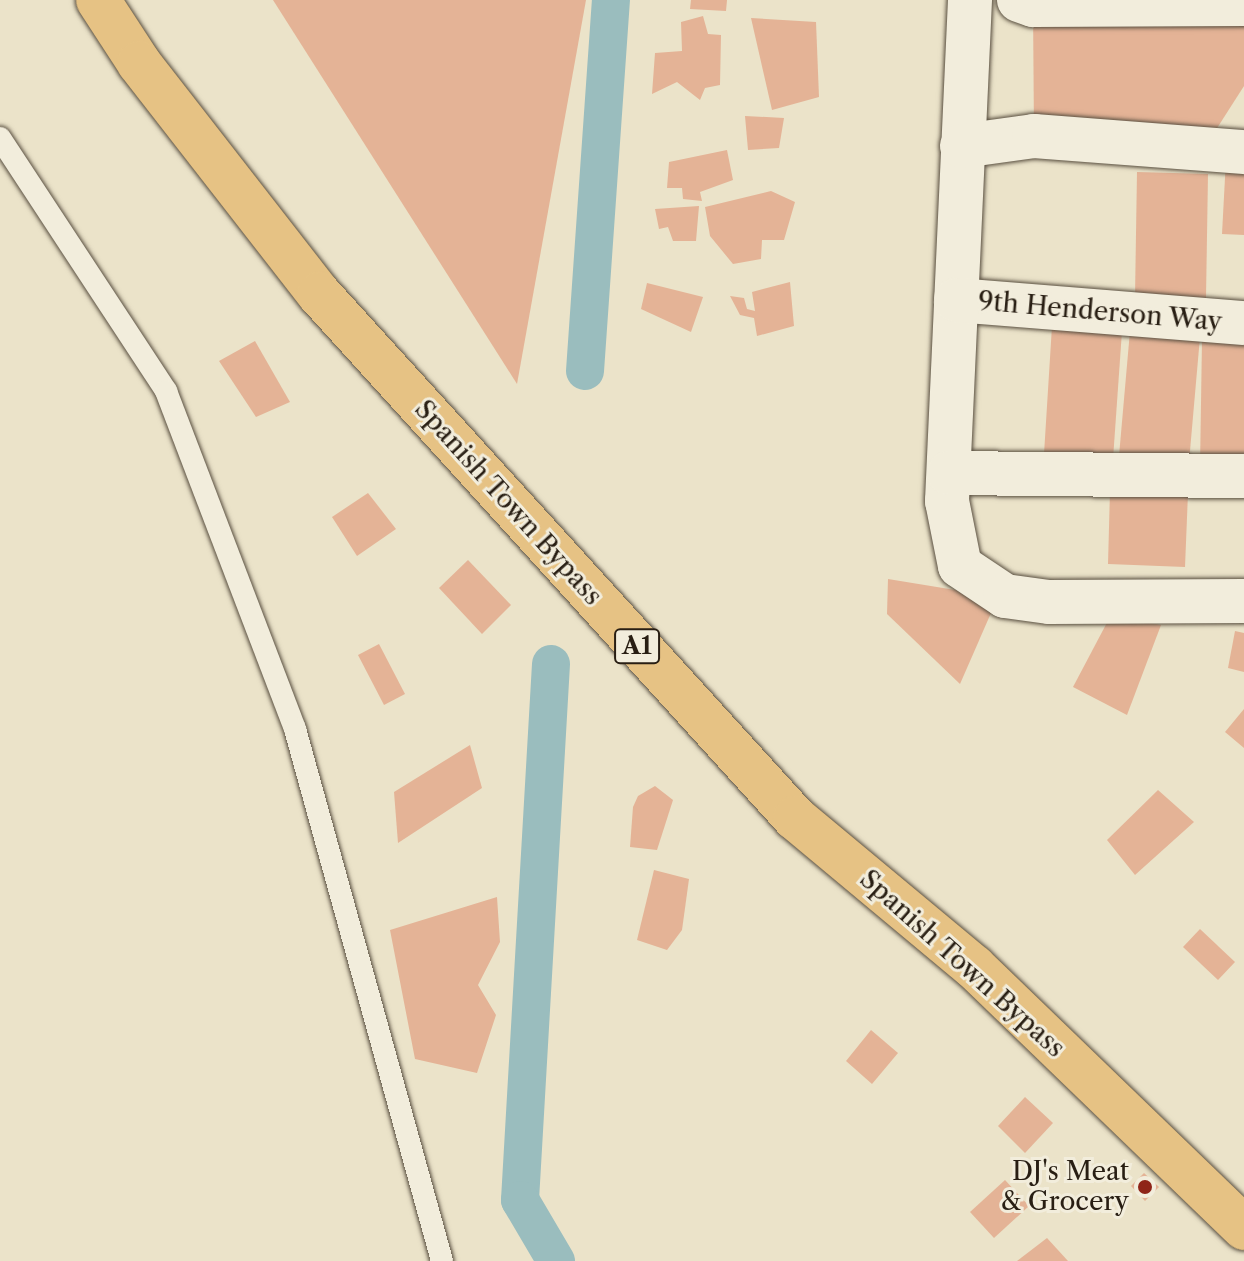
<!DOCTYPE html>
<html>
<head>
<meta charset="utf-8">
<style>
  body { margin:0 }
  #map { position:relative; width:1244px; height:1261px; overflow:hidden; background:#ebe3c9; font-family:"Libre Caslon Text",serif }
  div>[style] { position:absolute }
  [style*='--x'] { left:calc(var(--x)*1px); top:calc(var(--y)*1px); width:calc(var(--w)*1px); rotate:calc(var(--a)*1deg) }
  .canal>* { height:38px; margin:-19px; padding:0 19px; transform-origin:19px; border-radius:19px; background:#9abdbe }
  .building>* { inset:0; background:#e4b396 }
  .roads { filter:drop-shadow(0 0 2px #594f40) drop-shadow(0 0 2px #594f40) }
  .lane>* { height:22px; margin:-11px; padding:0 11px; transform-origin:11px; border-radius:11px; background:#f2eddc }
  .street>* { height:44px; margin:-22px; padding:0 22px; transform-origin:22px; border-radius:22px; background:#f2eddc }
  .primary>* { height:44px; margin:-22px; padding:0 22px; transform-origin:22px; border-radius:22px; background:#e6c284 }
  .dots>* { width:22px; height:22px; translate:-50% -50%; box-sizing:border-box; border:4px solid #f2eddc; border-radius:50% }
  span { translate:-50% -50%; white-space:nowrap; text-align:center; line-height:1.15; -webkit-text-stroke:6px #f2eddc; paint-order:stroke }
  .shield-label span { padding:2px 6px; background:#f2eddc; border:2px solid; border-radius:6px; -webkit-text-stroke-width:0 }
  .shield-label { font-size:24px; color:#281e13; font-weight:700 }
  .street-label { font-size:26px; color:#281e13 }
  .poi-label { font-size:26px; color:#281e13 }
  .right { translate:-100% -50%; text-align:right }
</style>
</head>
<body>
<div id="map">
  <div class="canal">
    <div style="--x:585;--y:371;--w:372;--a:-86"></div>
    <div style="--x:551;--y:664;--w:537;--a:93.31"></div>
    <div style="--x:520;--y:1200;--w:71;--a:59.5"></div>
  </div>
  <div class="building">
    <div style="clip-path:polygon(273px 0,586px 0,517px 384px)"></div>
    <div style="clip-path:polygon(691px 0,727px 0,726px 11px,690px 9px)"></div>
    <div style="clip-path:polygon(1244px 4px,1244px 86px,1212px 136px,1034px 136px,1033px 5px)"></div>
    <div style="clip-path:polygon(703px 16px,708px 34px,721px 35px,720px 85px,705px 88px,700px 100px,677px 82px,652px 94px,655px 53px,682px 51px,681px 22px)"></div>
    <div style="clip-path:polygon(751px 18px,816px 22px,819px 97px,772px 110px)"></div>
    <div style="clip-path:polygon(745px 116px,784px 118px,779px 148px,748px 150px)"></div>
    <div style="clip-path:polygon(727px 150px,733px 180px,700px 192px,702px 201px,683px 199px,682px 188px,667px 188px,669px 162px)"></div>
    <div style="clip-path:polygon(1226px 159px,1244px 160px,1244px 235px,1222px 234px)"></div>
    <div style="clip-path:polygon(1137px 172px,1208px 174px,1206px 298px,1135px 297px)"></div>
    <div style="clip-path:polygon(771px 191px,795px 202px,784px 240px,762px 240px,761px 259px,733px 264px,710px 236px,705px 207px)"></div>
    <div style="clip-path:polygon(699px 206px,696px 241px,673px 241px,668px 227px,659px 229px,655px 209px)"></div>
    <div style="clip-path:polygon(790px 282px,794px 326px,757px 336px,754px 318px,740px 315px,730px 296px,744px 298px,747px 309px,755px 311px,752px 292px)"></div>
    <div style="clip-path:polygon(647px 283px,703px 297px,691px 332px,641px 309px)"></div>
    <div style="clip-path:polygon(1052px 326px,1122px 331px,1113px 459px,1044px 454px)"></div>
    <div style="clip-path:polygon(1130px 331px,1200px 337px,1189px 462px,1119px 456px)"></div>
    <div style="clip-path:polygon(1202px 339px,1244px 340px,1244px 468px,1200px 467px)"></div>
    <div style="clip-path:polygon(255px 341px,290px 402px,256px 417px,219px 361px)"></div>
    <div style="clip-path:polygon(1110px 491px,1188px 493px,1185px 567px,1108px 564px)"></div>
    <div style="clip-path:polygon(368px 493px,396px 529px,357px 556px,332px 517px)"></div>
    <div style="clip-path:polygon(468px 560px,511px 605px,482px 634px,439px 588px)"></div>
    <div style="clip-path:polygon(888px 579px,998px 597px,960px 684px,887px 614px)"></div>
    <div style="clip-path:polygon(1111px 615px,1161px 625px,1127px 715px,1073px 687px)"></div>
    <div style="clip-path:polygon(1235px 631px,1244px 633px,1244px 672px,1228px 668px)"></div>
    <div style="clip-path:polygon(379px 644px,405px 694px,384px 705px,358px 655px)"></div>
    <div style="clip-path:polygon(1244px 709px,1244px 748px,1225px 732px)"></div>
    <div style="clip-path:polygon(470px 745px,482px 788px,398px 843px,394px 792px)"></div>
    <div style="clip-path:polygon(655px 786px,673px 800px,657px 850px,630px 847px,633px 807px,638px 796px)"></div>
    <div style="clip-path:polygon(1158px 790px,1194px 822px,1135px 875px,1107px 840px)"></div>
    <div style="clip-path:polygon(654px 870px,689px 879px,682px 930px,667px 950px,637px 940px)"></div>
    <div style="clip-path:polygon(497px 897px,500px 942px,478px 985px,496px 1015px,477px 1073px,415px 1059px,390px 930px)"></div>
    <div style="clip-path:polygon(1200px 929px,1235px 962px,1218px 980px,1183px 947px)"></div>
    <div style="clip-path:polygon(871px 1030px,898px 1053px,872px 1084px,846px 1061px)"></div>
    <div style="clip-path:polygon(1025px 1097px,1053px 1123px,1025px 1153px,998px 1126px)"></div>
    <div style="clip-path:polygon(1144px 1173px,1159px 1187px,1145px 1201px,1131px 1186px)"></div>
    <div style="clip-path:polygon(1005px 1180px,1029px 1206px,994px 1238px,970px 1212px)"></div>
    <div style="clip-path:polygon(1047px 1238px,1068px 1261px,1017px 1261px)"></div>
  </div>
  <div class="roads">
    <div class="lane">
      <div style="--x:0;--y:138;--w:303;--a:56.7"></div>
      <div style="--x:166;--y:391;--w:362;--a:69.1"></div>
      <div style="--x:295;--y:729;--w:552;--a:74.55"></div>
    </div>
    <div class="street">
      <div style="--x:970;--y:0;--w:502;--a:92.63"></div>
      <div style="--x:947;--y:501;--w:66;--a:78.7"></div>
      <div style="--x:960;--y:566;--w:54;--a:33.7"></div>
      <div style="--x:1005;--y:596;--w:44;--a:7.8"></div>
      <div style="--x:1049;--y:602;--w:195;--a:-0.3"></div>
      <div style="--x:1019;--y:0;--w:15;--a:20"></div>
      <div style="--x:1033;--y:5;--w:211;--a:-0.3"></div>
      <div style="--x:962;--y:146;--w:73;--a:-7.9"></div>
      <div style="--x:1034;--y:136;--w:211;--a:4.4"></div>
      <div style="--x:956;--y:300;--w:289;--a:4.6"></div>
      <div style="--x:949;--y:473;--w:295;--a:0.6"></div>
    </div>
    <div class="primary">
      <div style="--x:98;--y:0;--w:75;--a:56.9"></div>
      <div style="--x:139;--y:63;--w:293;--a:52.1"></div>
      <div style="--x:319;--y:294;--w:708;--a:47.75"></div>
      <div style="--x:795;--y:818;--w:233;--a:39.8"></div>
      <div style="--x:974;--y:967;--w:376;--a:44"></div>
    </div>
  </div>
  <div class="dots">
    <div style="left:1145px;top:1187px;background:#8f2418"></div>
  </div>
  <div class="shield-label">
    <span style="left:637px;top:646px">A1</span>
  </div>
  <div class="street-label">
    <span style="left:1100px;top:312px;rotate:5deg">9th Henderson Way</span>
    <span style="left:508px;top:503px;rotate:48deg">Spanish Town Bypass</span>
    <span style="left:962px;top:964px;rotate:42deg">Spanish Town Bypass</span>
  </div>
  <div class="poi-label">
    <span class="right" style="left:1129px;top:1187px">DJ's Meat<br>&amp; Grocery</span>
  </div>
</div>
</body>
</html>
